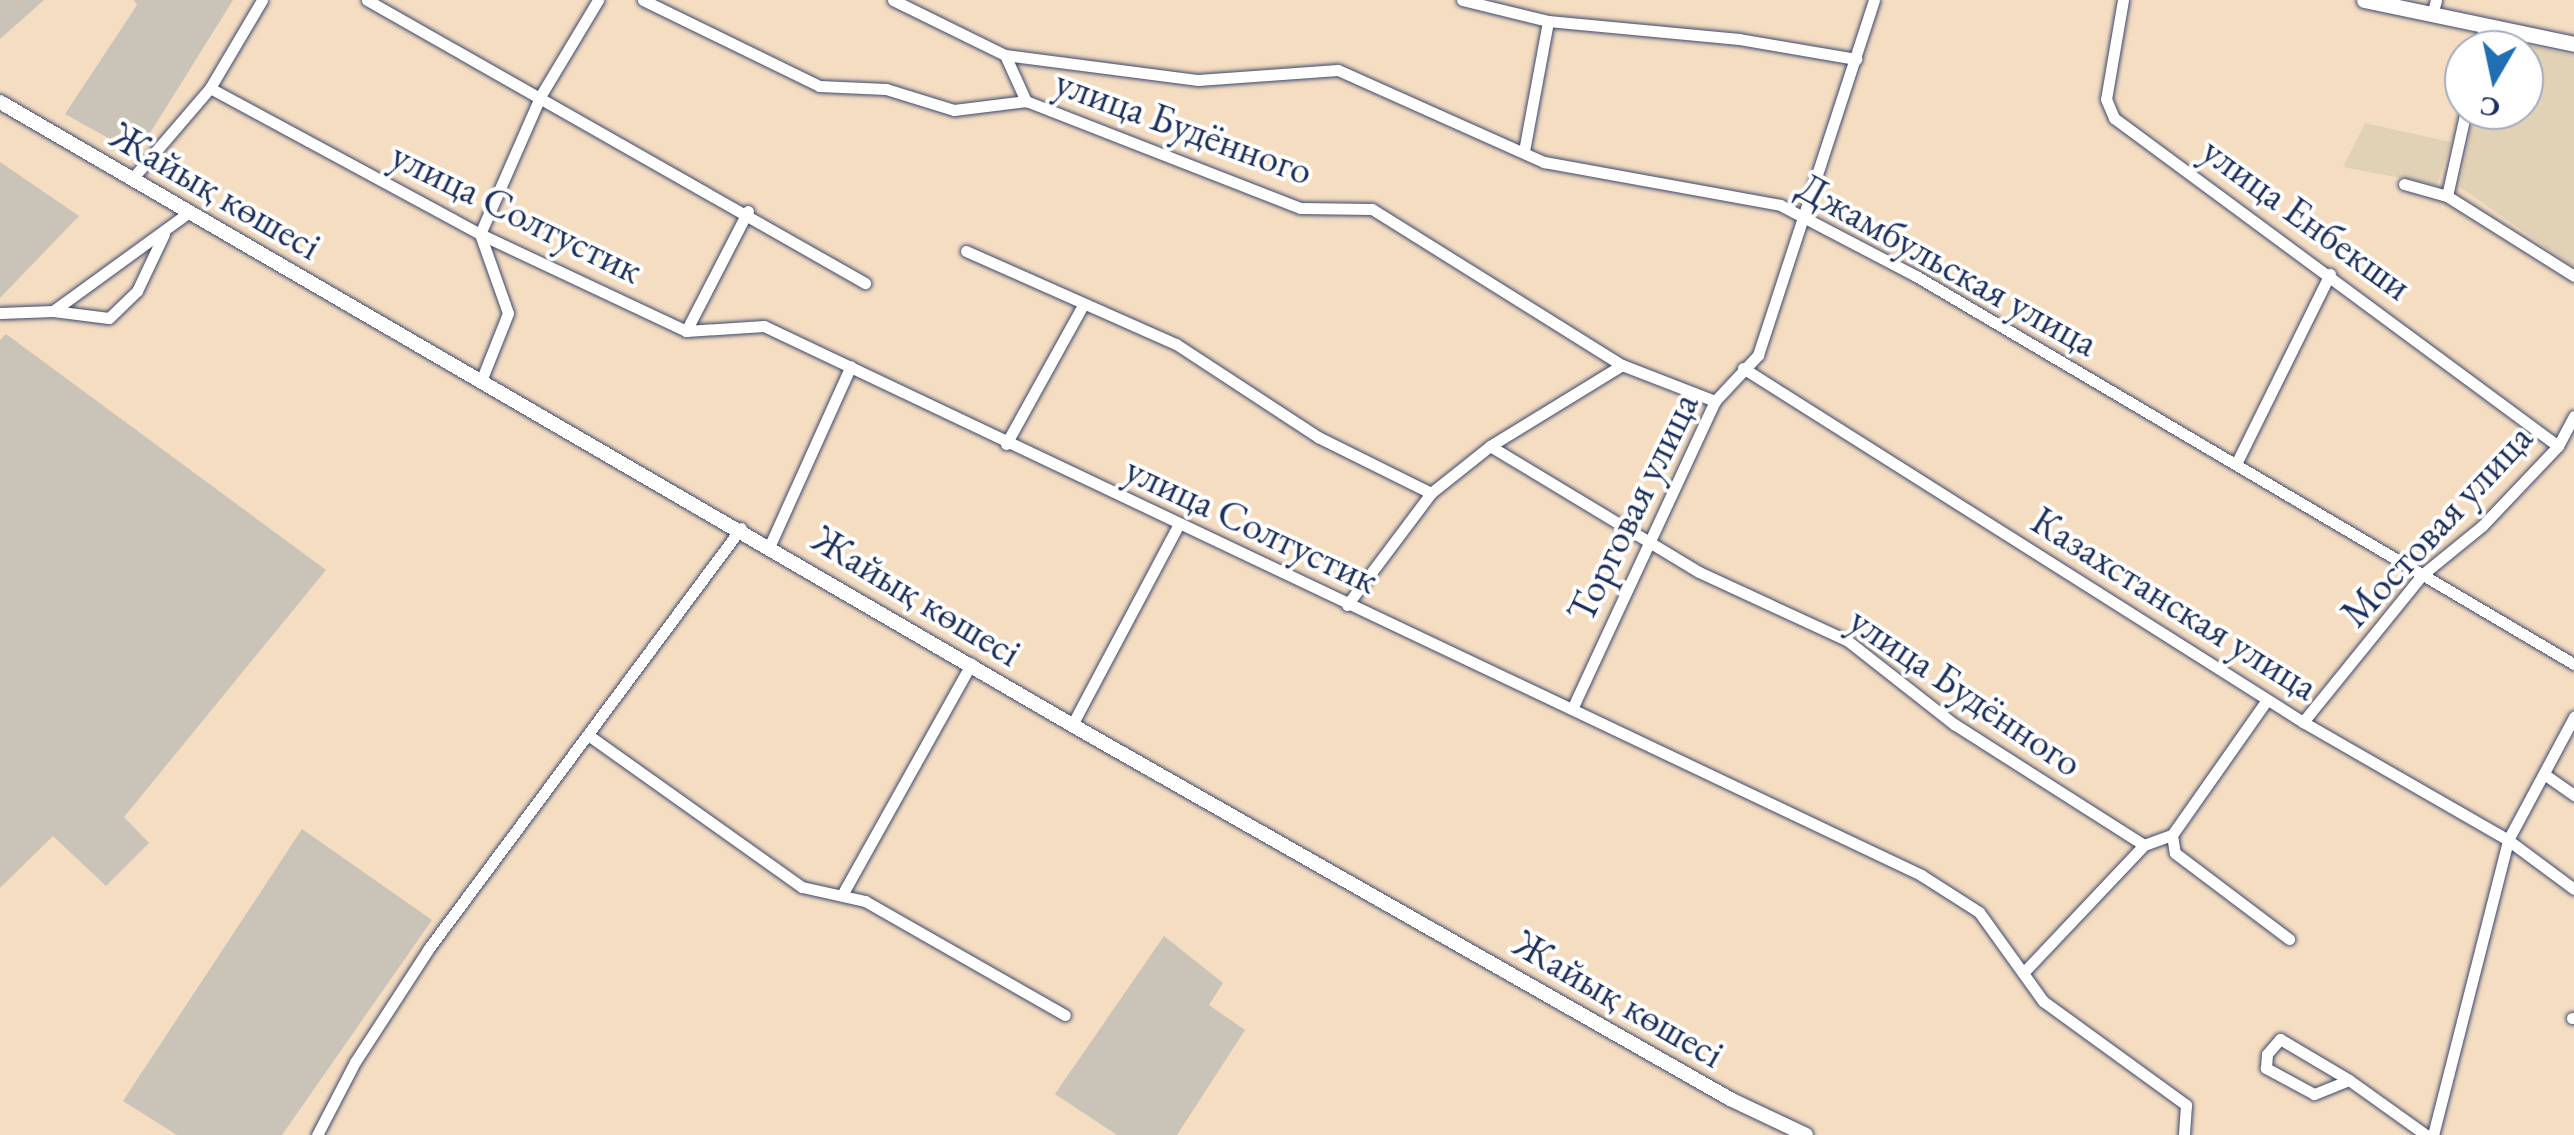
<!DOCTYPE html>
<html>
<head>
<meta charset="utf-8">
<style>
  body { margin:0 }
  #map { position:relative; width:2574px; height:1135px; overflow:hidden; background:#f5ddc2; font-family:"EB Garamond",serif }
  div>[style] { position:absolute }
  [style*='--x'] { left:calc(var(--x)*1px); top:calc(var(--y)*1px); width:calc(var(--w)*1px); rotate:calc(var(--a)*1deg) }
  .built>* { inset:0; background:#e1d2b6 }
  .industrial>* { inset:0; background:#c9c3b8 }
  .roads { filter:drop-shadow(0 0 2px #3c496d) drop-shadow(0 0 2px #3c496d) }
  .minor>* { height:11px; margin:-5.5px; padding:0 5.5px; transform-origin:5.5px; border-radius:5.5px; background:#fff }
  .tertiary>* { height:14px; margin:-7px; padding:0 7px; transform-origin:7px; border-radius:7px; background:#fff }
  .secondary>* { height:15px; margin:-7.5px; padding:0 7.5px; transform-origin:7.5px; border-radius:7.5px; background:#fff }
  span { translate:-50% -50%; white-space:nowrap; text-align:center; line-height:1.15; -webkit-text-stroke:8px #fff; paint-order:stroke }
  .street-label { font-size:40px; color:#1b2f5e }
  .north { position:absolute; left:2444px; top:30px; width:100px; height:100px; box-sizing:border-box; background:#fff; border:2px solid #a4acbf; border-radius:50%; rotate:189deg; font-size:28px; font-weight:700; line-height:40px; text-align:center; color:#1b2f5e }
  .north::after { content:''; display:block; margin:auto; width:35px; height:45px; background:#1f6fb2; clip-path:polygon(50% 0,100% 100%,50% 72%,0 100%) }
</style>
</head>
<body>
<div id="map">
  <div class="built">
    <div style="clip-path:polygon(2488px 36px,2574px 56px,2574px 267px,2460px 187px,2474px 110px,2524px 110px,2524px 50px,2485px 50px)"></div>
    <div style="clip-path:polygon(2365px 123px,2451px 142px,2437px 185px,2343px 167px)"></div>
  </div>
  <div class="industrial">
    <div style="clip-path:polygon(0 0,44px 0,0 39px)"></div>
    <div style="clip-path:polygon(134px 0,233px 0,137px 154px,65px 114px,137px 5px)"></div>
    <div style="clip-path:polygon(0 162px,79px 216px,0 298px)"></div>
    <div style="clip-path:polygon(6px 334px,326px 570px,124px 817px,149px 843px,106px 886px,53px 836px,0 888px,0 340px)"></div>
    <div style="clip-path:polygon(302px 829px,432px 920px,282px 1135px,177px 1135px,123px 1101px)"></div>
    <div style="clip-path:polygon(1164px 936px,1223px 983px,1209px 1005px,1245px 1030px,1177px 1135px,1117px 1135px,1055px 1094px)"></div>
  </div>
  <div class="roads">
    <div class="minor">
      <div style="--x:367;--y:0;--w:573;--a:29.61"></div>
      <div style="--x:643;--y:0;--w:196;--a:26"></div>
      <div style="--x:819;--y:86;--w:67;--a:2.6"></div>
      <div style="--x:886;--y:89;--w:71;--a:17.2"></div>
      <div style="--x:954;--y:110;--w:73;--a:-7.1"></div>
      <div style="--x:1026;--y:101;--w:294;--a:21.3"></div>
      <div style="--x:1300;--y:208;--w:72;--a:0.8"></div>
      <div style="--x:1372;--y:209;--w:295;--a:32"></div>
      <div style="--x:893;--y:0;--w:125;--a:26.2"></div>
      <div style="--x:1005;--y:55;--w:195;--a:7.4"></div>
      <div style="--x:1198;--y:80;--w:140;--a:-4.1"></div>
      <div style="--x:1338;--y:70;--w:226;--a:24.1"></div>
      <div style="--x:1544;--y:162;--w:240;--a:10.3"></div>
      <div style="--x:1780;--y:205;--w:153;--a:27.6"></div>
      <div style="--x:1916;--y:276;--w:764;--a:30.53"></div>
      <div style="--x:1462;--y:0;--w:89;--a:13.7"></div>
      <div style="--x:1548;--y:21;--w:192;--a:5.4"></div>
      <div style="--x:1739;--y:39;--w:119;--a:9.7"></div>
      <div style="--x:2123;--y:0;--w:100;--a:99.7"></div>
      <div style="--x:2106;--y:99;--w:21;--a:67"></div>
      <div style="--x:2114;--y:118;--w:552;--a:36.45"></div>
      <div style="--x:2432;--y:15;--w:16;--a:-75"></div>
      <div style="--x:2479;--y:50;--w:25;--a:-78"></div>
      <div style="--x:1005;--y:55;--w:51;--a:65.5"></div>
      <div style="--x:210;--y:88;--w:307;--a:28.4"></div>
      <div style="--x:480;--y:234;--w:228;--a:25.2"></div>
      <div style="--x:686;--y:331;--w:78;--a:-3.7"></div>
      <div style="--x:764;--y:326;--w:1281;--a:25.38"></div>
      <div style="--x:1921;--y:875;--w:69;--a:32.5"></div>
      <div style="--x:1979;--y:912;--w:110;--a:54.3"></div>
      <div style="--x:2043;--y:1001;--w:177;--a:36"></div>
      <div style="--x:2186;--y:1105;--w:30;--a:94"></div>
      <div style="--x:1524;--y:151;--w:132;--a:-79.5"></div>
      <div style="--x:132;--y:179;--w:120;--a:-49.4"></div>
      <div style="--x:210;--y:88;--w:102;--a:-59.4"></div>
      <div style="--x:2404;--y:184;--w:45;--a:15.6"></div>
      <div style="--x:2447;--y:196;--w:150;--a:32.2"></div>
      <div style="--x:2447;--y:196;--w:88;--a:-77.5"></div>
      <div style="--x:966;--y:251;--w:230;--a:23.9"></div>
      <div style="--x:1176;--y:344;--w:170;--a:33.2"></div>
      <div style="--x:1318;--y:437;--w:126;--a:26.4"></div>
      <div style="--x:53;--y:311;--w:56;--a:7.1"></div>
      <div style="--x:109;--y:318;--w:39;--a:-44"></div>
      <div style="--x:137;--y:291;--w:63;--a:-64.7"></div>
      <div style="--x:0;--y:313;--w:53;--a:-2.2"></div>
      <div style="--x:53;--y:311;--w:167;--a:-36"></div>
      <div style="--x:686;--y:331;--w:135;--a:-62.7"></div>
      <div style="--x:1743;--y:368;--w:663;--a:32.3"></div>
      <div style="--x:2303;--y:722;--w:237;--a:29.9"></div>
      <div style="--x:2508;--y:840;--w:82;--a:36.6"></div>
      <div style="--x:481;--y:381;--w:73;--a:-68.3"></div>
      <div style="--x:508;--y:313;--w:84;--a:-109.5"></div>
      <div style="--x:480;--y:234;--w:152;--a:-66.3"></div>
      <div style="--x:541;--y:95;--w:111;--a:-59"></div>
      <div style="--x:1006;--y:444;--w:159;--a:-61"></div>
      <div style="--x:1490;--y:446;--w:244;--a:31.1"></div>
      <div style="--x:1699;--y:572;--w:164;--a:24.8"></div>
      <div style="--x:1848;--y:641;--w:135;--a:38.1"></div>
      <div style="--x:1954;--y:724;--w:225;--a:32.5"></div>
      <div style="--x:2236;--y:464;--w:212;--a:-63.7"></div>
      <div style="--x:770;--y:545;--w:196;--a:-65.7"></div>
      <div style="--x:1347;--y:605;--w:140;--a:-53.1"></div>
      <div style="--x:1431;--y:493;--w:75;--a:-38.5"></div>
      <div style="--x:1490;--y:446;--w:155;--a:-31.5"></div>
      <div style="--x:1622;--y:365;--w:100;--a:21.2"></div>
      <div style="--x:1572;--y:709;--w:340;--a:-65.1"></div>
      <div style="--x:1715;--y:401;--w:63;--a:-46.9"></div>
      <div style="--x:1758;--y:355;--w:373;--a:-71.9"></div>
      <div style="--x:2303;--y:722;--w:191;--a:-51"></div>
      <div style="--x:2423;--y:574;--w:76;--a:-39.1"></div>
      <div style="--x:2482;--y:526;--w:110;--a:-46.5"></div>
      <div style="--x:2558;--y:446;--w:34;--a:-62"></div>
      <div style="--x:1072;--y:725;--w:225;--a:-62"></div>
      <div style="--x:588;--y:735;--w:262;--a:35.4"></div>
      <div style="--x:802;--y:887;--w:65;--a:12.5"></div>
      <div style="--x:865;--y:901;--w:230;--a:29.7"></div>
      <div style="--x:2544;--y:774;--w:37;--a:35"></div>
      <div style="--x:2172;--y:835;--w:18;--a:81"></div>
      <div style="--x:2175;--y:853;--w:143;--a:37"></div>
      <div style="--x:842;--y:895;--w:265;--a:-60.8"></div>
      <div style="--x:2023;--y:973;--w:176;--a:-46.6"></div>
      <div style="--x:2144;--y:845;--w:30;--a:-20"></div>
      <div style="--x:2172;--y:835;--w:165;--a:-54.9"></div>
      <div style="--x:2572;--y:1018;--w:2;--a:0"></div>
      <div style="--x:2349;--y:1080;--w:38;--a:158"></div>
      <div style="--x:2314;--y:1094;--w:55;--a:-151.6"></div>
      <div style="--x:2266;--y:1068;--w:14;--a:-86"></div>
      <div style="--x:2267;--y:1054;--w:20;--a:-49"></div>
      <div style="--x:2280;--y:1039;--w:80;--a:30.7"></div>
      <div style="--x:2349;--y:1080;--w:95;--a:35.5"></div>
      <div style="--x:317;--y:1135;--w:82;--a:-62.5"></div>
      <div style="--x:355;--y:1062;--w:136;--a:-57"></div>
      <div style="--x:429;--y:948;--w:523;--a:-53.39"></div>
      <div style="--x:2433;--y:1135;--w:304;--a:-75.7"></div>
      <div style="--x:2508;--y:840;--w:140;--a:-61.8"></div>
    </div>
    <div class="tertiary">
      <div style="--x:0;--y:102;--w:1240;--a:30.16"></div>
      <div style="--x:1072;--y:725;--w:757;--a:29.61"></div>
      <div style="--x:1730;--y:1099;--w:84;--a:25.3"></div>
    </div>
    <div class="secondary">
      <div style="--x:2364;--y:0;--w:215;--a:11.8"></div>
    </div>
  </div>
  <div class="street-label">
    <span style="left:1184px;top:126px;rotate:20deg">улица Будённого</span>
    <span style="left:216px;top:190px;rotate:30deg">Жайық көшесі</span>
    <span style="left:517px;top:212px;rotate:26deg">улица Солтустик</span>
    <span style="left:2307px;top:218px;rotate:36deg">улица Енбекши</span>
    <span style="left:1948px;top:264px;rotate:29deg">Джамбульская улица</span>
    <span style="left:1632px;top:507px;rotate:-64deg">Торговая улица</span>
    <span style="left:1252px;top:524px;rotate:25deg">улица Солтустик</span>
    <span style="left:2436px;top:525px;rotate:-47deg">Мостовая улица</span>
    <span style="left:917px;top:595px;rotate:31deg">Жайық көшесі</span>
    <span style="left:2175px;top:603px;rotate:32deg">Казахстанская улица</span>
    <span style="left:1966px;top:691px;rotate:34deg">улица Будённого</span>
    <span style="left:1619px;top:998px;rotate:30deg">Жайық көшесі</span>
  </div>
  <div class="north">С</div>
</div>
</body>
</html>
